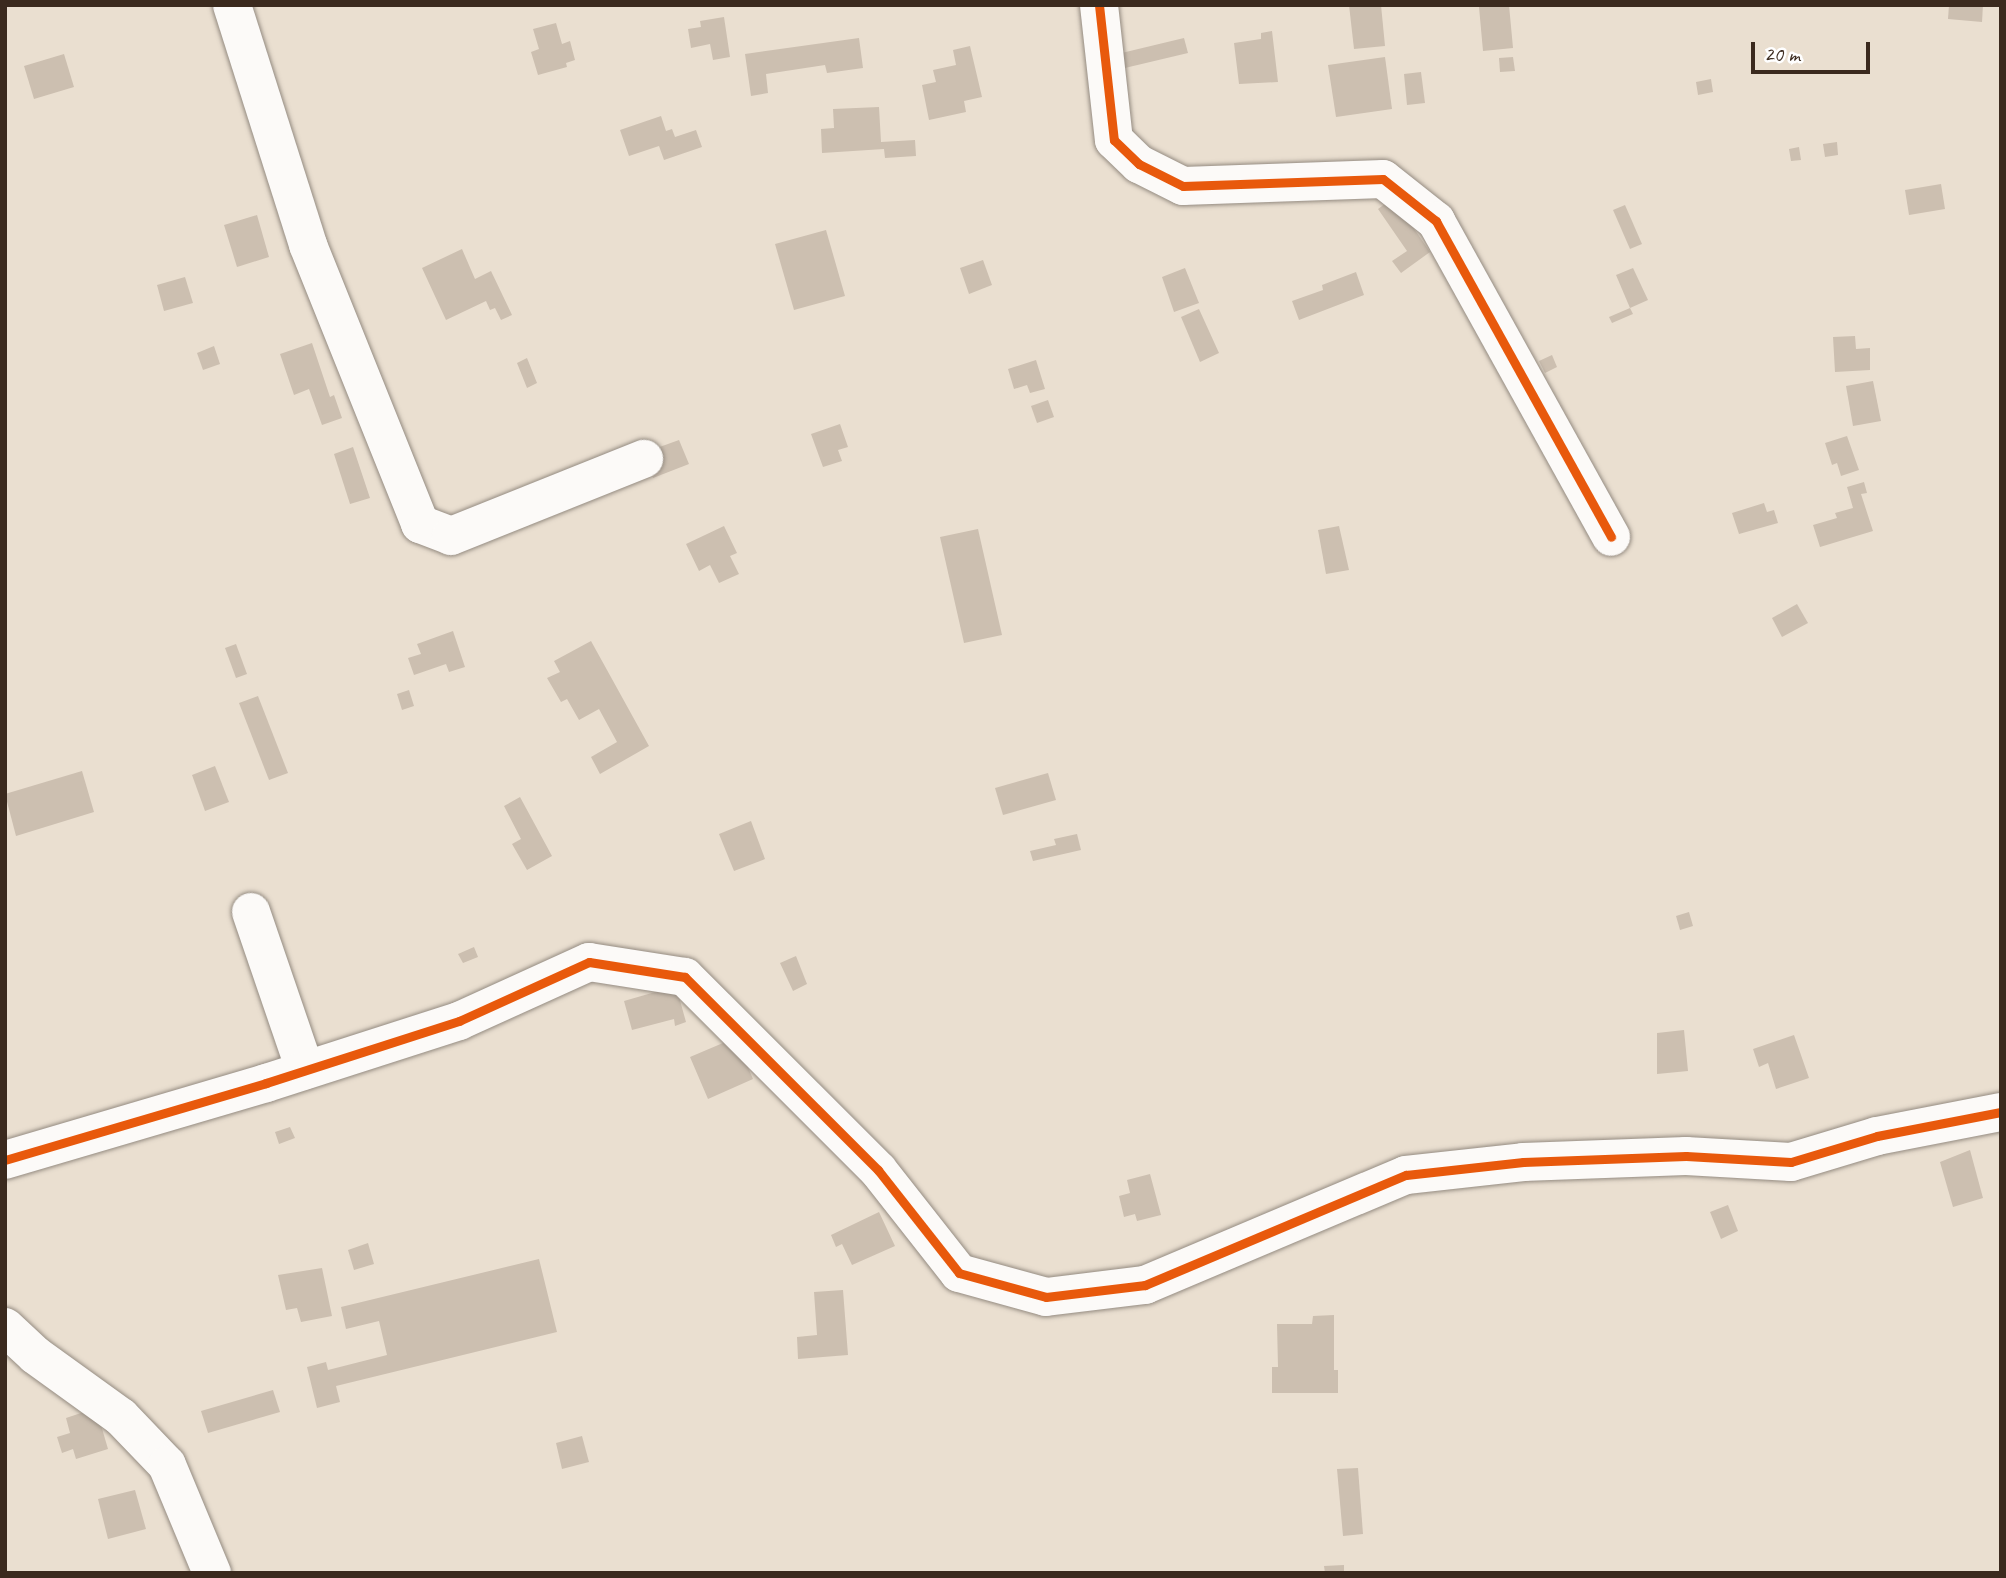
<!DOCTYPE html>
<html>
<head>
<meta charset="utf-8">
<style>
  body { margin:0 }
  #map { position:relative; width:2006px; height:1578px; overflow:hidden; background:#eadfd0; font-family:Caveat,sans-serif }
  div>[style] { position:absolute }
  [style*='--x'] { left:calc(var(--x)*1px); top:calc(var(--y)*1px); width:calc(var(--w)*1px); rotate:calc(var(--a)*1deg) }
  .building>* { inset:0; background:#ccbfb0 }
  .roads { filter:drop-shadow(0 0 2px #948b81) drop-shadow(0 0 2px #948b81) }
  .minor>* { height:38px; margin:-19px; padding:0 19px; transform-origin:19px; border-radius:19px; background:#fcfaf8 }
  .cycleway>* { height:9px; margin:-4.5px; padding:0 4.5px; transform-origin:4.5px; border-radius:4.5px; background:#e8590c }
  span { translate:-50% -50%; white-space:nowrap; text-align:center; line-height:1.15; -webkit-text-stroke:5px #fff; paint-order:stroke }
  .frame { position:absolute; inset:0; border:7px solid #3b2a1e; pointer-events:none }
  .scale { position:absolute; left:1751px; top:42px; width:119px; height:32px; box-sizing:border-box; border:4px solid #3b2a1e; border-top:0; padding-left:9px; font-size:21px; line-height:24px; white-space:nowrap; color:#3b2a1e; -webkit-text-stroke:5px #fff; paint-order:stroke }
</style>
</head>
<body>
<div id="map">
  <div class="building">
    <div style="clip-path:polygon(1349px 5px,1381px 5px,1385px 46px,1354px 49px)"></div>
    <div style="clip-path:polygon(1509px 5px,1513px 48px,1483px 51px,1479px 7px)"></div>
    <div style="clip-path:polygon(1949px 5px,1983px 5px,1982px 22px,1948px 19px)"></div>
    <div style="clip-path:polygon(724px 17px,730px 57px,713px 60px,710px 44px,691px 48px,688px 29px,701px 27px,700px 21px)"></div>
    <div style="clip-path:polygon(556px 23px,562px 44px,570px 41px,575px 60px,566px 63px,567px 67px,538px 75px,531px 52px,539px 49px,533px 29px)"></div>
    <div style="clip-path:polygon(1272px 31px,1278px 82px,1239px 84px,1234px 43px,1261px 39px,1261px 33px)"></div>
    <div style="clip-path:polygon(859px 38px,863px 68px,827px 73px,825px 65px,766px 74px,768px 93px,751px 96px,745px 54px)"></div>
    <div style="clip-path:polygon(1184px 38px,1188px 53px,1108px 72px,1105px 57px)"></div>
    <div style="clip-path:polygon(970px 46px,982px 97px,964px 101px,966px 112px,929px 120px,922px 85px,936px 82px,933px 70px,956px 65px,953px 50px)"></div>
    <div style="clip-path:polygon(64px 54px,74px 87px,34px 99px,24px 66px)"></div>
    <div style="clip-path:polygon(1385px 57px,1392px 109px,1336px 117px,1328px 65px)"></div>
    <div style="clip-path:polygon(1513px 57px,1515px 71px,1500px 72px,1499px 58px)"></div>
    <div style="clip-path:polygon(1421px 72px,1425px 103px,1407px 105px,1404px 74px)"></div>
    <div style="clip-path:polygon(1711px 79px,1713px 92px,1698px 95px,1696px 82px)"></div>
    <div style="clip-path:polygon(879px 107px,881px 142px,915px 140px,916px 156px,885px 158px,884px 149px,822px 153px,821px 129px,834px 128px,833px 109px)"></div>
    <div style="clip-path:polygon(661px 116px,666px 131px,672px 129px,675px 137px,696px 130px,702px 147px,664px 160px,659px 146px,629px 156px,620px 130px)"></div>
    <div style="clip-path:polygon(1837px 142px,1838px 155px,1825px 157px,1823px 144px)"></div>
    <div style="clip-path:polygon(1799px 147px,1801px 160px,1791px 161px,1789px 149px)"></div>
    <div style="clip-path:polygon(1941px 184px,1945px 209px,1909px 215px,1905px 190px)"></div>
    <div style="clip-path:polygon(1393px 198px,1430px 252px,1401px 273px,1392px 261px,1407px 251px,1378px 209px)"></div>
    <div style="clip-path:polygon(1625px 205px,1642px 244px,1630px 249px,1613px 210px)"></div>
    <div style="clip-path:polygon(257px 215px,269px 257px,237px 267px,224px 225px)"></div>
    <div style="clip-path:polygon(826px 230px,845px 296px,794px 310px,775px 244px)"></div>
    <div style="clip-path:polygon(462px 249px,475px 279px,491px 271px,512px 315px,501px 320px,495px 308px,490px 310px,486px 301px,446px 320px,422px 268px)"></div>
    <div style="clip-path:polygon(983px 260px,992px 285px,969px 294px,960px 268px)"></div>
    <div style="clip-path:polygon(1185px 268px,1199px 303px,1174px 312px,1162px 277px)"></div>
    <div style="clip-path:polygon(1633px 268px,1648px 300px,1630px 308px,1616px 275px)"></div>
    <div style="clip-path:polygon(1356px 272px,1364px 295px,1299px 320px,1292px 301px,1323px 290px,1322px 285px)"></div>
    <div style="clip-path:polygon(185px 277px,193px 303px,164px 311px,157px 285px)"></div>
    <div style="clip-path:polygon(1630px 308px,1633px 314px,1612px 323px,1609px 317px)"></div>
    <div style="clip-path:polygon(1199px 309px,1219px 353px,1200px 362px,1181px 317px)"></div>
    <div style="clip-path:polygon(1855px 336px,1856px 349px,1870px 348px,1870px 370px,1835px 372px,1833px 337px)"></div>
    <div style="clip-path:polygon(312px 343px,330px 397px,334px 395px,342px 418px,322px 425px,309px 389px,294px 395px,280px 354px)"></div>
    <div style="clip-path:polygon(214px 346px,220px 364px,203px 370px,197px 353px)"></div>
    <div style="clip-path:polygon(1552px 355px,1557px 367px,1545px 373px,1539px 361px)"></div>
    <div style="clip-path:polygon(527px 358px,537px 383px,527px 388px,517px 363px)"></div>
    <div style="clip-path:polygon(1036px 360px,1045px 389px,1030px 393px,1027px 385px,1014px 389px,1008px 369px)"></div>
    <div style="clip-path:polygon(1873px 381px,1881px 421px,1853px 426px,1846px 386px)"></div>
    <div style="clip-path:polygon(1048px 400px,1054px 417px,1037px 423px,1031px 406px)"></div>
    <div style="clip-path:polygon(840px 424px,848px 447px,838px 450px,842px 461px,823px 467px,811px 434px)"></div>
    <div style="clip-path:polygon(1847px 436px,1859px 470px,1841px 476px,1837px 463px,1832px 465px,1825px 443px)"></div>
    <div style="clip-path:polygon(679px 440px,689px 464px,653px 478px,643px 453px)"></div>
    <div style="clip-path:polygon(353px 447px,370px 498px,350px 504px,334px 454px)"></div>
    <div style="clip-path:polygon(1864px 482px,1867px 493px,1861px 494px,1873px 531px,1820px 547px,1813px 525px,1837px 518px,1835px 513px,1853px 508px,1847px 487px)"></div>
    <div style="clip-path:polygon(1764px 503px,1767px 512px,1774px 510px,1778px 523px,1739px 534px,1732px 513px)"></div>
    <div style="clip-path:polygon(724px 526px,737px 553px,730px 556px,739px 574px,719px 583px,710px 565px,699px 571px,686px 544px)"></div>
    <div style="clip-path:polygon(1339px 526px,1349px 570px,1326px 574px,1318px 530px)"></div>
    <div style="clip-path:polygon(978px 529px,1002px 635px,964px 643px,940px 537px)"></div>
    <div style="clip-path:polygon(1797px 604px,1808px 623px,1782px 637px,1772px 618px)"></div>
    <div style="clip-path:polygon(453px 631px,465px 667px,449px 672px,446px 664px,414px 675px,408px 658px,421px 654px,417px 644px)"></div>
    <div style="clip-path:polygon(591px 641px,649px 746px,600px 774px,591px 757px,617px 742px,599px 709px,579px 720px,567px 699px,561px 702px,547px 678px,560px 672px,554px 661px)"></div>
    <div style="clip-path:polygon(236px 644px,247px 674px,236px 678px,225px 648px)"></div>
    <div style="clip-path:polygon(409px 690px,414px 706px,402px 710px,397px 694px)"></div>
    <div style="clip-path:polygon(258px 696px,288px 773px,269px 780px,239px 703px)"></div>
    <div style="clip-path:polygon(215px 766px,229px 802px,205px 811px,192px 775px)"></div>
    <div style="clip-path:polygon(82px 771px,94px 812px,16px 836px,5px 794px)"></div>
    <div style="clip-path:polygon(1048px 773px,1056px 800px,1003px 815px,995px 788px)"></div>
    <div style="clip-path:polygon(520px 797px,552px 856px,527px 870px,512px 844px,521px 839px,504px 806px)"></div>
    <div style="clip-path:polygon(751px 821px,765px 859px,734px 871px,719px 834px)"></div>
    <div style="clip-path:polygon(1077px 834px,1081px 850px,1033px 861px,1030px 851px,1056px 845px,1054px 839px)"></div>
    <div style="clip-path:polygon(1689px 912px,1693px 926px,1680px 930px,1676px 916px)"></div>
    <div style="clip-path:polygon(474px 947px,478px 957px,463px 963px,458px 954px)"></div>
    <div style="clip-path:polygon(796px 956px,807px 984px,793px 991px,780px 963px)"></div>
    <div style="clip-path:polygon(676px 986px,686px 1022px,675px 1026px,674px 1019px,632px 1030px,624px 1001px)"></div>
    <div style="clip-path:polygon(729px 1023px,753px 1079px,708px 1099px,690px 1057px,723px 1043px,716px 1029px)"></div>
    <div style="clip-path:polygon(1684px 1030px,1688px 1071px,1657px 1074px,1657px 1033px)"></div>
    <div style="clip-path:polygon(1794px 1035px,1809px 1078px,1776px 1089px,1768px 1063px,1759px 1067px,1753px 1049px)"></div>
    <div style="clip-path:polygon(290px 1127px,295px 1138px,279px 1144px,275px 1132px)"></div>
    <div style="clip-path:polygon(1970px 1150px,1983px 1198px,1953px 1207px,1940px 1162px)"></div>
    <div style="clip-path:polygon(1150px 1174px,1161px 1215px,1137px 1221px,1135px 1214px,1124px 1217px,1119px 1196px,1130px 1193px,1127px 1180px)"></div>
    <div style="clip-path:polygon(1728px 1205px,1738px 1231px,1721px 1239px,1710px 1212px)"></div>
    <div style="clip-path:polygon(879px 1212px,895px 1246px,852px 1265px,842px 1244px,836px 1247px,831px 1235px)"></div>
    <div style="clip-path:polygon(368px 1243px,374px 1264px,354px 1270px,348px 1250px)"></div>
    <div style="clip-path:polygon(539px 1259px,557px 1332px,336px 1386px,340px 1402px,317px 1408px,307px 1367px,326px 1362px,328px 1370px,387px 1355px,379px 1321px,346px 1329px,341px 1307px)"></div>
    <div style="clip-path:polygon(322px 1268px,332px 1316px,301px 1322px,297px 1308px,286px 1310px,278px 1275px)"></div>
    <div style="clip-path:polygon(843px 1290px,848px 1355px,798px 1359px,797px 1337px,817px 1335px,814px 1292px)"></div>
    <div style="clip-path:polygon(1334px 1315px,1334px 1370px,1338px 1370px,1338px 1393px,1272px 1393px,1272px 1367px,1278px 1367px,1277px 1324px,1312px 1324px,1313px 1316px)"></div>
    <div style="clip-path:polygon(273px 1390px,280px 1412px,208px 1433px,201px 1411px)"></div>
    <div style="clip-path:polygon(96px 1408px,108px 1449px,76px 1459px,73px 1449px,62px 1453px,57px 1437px,70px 1433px,66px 1418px)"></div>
    <div style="clip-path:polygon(582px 1436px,589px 1462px,562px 1469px,556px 1443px)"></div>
    <div style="clip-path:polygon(1358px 1468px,1363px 1534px,1343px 1536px,1337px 1469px)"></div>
    <div style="clip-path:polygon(135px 1490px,146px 1529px,108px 1539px,98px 1499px)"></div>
    <div style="clip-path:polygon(1344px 1565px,1344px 1573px,1325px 1573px,1324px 1566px)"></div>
  </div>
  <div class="roads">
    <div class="minor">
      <div style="--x:232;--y:5;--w:252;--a:72.4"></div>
      <div style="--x:308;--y:245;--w:301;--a:68.1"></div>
      <div style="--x:420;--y:524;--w:33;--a:21"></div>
      <div style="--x:451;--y:536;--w:208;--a:-21.8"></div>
      <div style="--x:1099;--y:5;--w:136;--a:83.7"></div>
      <div style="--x:1114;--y:140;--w:35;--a:44"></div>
      <div style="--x:1139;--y:164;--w:49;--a:26.6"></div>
      <div style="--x:1183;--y:186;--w:200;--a:-2"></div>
      <div style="--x:1383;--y:179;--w:68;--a:38.4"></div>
      <div style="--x:1436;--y:221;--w:361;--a:61"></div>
      <div style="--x:251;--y:912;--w:167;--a:71.1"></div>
      <div style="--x:5;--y:1160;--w:272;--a:-16.4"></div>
      <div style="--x:266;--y:1083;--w:203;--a:-17.8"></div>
      <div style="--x:459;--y:1021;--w:143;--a:-24.4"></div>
      <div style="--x:589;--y:962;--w:97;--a:8.9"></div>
      <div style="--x:685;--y:977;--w:273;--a:45"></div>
      <div style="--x:878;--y:1170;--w:131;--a:51.8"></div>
      <div style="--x:959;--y:1273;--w:90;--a:15.4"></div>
      <div style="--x:1046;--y:1297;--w:100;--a:-6.9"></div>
      <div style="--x:1145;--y:1285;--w:283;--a:-22.9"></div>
      <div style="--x:1406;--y:1175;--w:118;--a:-6.3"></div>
      <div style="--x:1523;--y:1162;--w:163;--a:-2.1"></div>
      <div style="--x:1686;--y:1156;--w:105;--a:3.3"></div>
      <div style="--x:1791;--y:1162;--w:90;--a:-16.8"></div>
      <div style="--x:1877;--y:1136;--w:126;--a:-11"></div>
      <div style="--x:5;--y:1327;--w:41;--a:43"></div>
      <div style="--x:35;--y:1355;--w:106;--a:35.8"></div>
      <div style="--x:121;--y:1417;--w:66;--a:46.2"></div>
      <div style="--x:167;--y:1465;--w:117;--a:67.4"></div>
    </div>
  </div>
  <div class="cycleway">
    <div style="--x:1099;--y:5;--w:136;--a:83.7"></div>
    <div style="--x:1114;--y:140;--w:35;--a:44"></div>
    <div style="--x:1139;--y:164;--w:49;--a:26.6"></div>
    <div style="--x:1183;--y:186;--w:200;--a:-2"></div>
    <div style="--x:1383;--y:179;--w:68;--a:38.4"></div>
    <div style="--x:1436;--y:221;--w:361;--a:61"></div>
    <div style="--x:5;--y:1160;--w:272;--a:-16.4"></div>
    <div style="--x:266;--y:1083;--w:203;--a:-17.8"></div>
    <div style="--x:459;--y:1021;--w:143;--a:-24.4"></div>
    <div style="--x:589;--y:962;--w:97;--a:8.9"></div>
    <div style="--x:685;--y:977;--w:273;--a:45"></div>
    <div style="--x:878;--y:1170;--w:131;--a:51.8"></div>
    <div style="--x:959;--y:1273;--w:90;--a:15.4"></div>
    <div style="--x:1046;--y:1297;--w:100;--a:-6.9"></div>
    <div style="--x:1145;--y:1285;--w:283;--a:-22.9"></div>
    <div style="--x:1406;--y:1175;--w:118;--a:-6.3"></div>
    <div style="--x:1523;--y:1162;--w:163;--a:-2.1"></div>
    <div style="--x:1686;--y:1156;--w:105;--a:3.3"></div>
    <div style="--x:1791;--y:1162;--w:90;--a:-16.8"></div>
    <div style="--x:1877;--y:1136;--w:126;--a:-11"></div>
  </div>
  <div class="frame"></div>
  <div class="scale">20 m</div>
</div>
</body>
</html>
